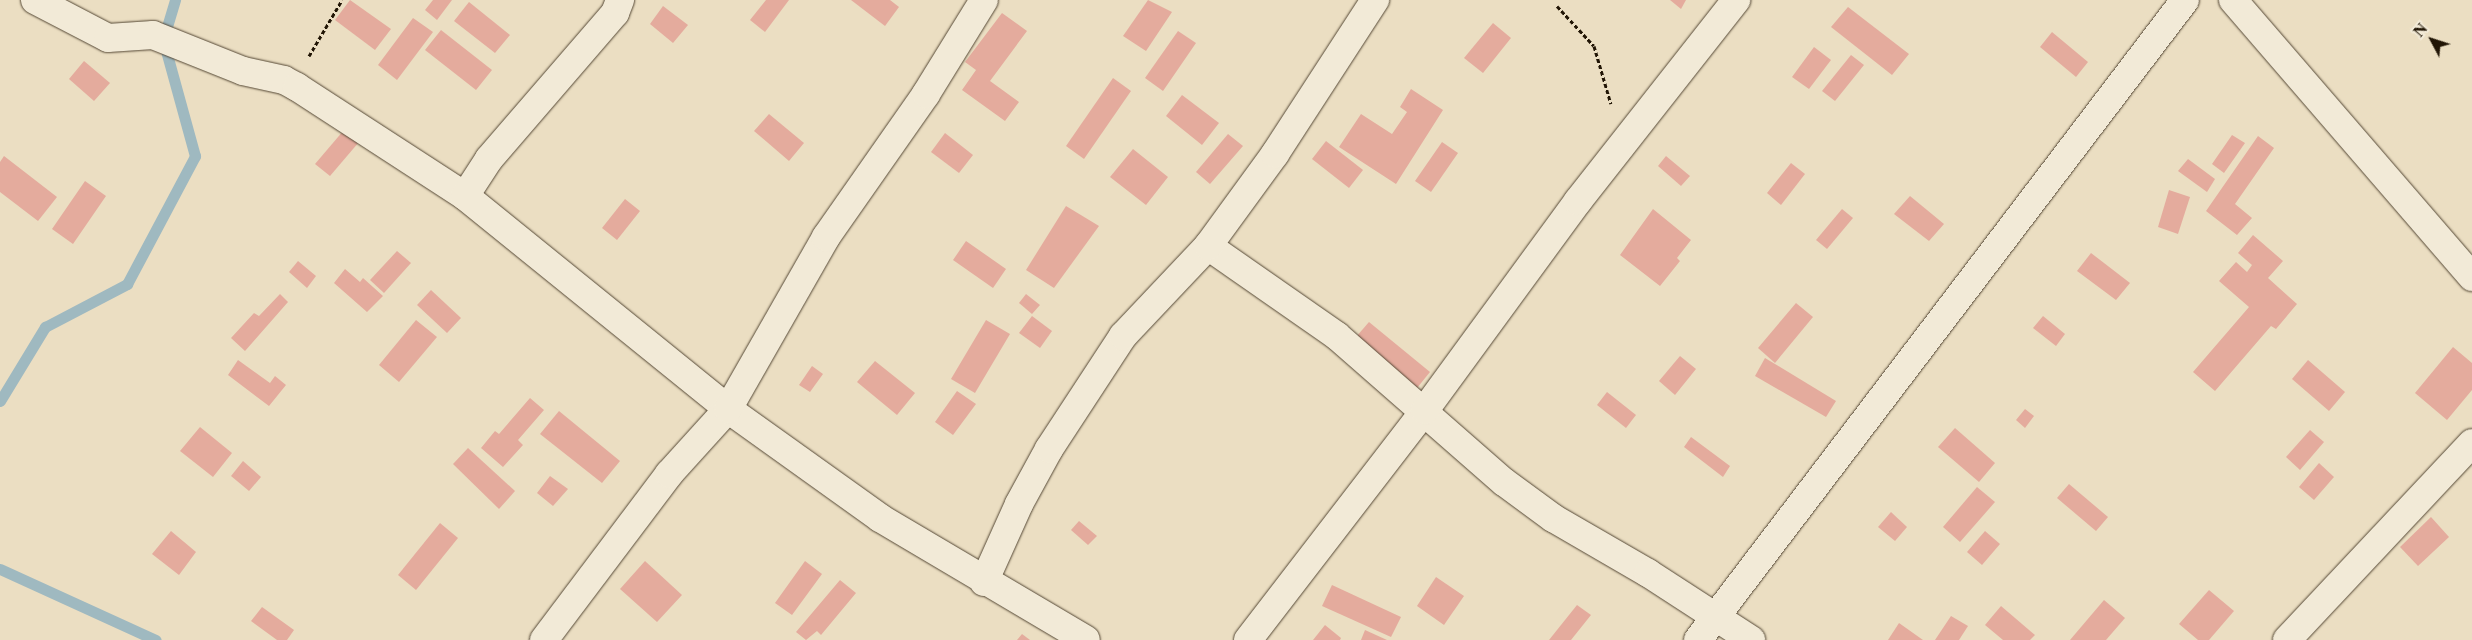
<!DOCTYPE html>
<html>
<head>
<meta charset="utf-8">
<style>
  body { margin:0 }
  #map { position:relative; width:2472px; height:640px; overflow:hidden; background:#ebdec2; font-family:"Libre Caslon Text",serif }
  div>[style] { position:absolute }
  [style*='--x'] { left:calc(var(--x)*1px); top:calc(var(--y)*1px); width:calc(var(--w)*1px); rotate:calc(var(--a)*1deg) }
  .stream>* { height:11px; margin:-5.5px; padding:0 5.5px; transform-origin:5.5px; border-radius:5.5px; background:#9fb9c0 }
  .building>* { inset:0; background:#e4ab9d }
  .path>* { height:3px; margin-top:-1.5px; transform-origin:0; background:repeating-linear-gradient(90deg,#211505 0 4px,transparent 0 6.5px) }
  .roads { filter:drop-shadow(0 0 1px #544734) drop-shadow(0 0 1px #544734) }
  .street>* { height:28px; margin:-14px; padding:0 14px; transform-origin:14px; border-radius:14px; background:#f2ead7 }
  span { translate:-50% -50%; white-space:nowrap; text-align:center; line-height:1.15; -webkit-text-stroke:4px #f2ead7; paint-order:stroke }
  .north { position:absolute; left:2407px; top:15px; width:50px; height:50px; -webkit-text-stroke:4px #f2ead7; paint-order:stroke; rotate:310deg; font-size:14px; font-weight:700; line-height:20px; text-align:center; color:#211505 }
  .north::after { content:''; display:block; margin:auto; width:18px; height:22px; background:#211505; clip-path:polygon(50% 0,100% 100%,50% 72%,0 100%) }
</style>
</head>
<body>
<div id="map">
  <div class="stream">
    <div style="--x:0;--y:401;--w:87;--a:-58.7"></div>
    <div style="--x:45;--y:327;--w:93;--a:-27.7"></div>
    <div style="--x:127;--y:284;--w:145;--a:-62"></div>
    <div style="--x:195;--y:156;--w:120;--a:-105.4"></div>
    <div style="--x:163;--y:40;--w:42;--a:-73.3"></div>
    <div style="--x:0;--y:569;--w:171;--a:24.5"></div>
  </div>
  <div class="building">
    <div style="clip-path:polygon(350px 0,391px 29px,375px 50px,335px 20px)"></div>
    <div style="clip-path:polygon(433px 0,452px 0,437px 20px,425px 10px)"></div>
    <div style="clip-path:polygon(766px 0,789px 0,765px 32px,750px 20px)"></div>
    <div style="clip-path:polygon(851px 0,890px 0,899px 7px,885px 26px)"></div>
    <div style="clip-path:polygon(1148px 0,1172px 12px,1146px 51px,1123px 36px)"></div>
    <div style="clip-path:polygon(1670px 0,1686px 0,1681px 9px)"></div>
    <div style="clip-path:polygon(469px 2px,510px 35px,495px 53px,454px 21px)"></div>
    <div style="clip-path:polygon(663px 6px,688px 25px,673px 43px,650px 24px)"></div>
    <div style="clip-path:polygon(1848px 7px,1909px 54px,1892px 75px,1831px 27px)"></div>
    <div style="clip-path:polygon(1002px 13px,1027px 31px,990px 81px,1019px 102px,1005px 121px,962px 90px,976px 70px,965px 62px)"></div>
    <div style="clip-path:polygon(413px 18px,433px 32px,397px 80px,378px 65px)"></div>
    <div style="clip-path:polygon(1493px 23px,1511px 38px,1483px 73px,1464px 58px)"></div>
    <div style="clip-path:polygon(441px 30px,492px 70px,476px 90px,425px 50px)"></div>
    <div style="clip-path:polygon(1178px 31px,1196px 43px,1163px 91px,1145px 78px)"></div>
    <div style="clip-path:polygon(2052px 32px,2088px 62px,2076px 77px,2040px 47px)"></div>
    <div style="clip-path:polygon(1814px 47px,1831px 60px,1809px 89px,1792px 77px)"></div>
    <div style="clip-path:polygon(1851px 55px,1864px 65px,1835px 101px,1822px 91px)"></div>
    <div style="clip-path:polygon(84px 61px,110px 83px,94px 101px,69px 79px)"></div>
    <div style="clip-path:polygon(1113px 78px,1131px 91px,1084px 159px,1066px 146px)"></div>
    <div style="clip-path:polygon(1411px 89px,1443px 110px,1396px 184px,1339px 147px,1361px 114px,1392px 134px,1407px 112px,1400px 107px)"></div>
    <div style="clip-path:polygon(1182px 95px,1219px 123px,1202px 145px,1166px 116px)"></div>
    <div style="clip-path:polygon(769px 114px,804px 143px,789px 161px,754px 131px)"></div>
    <div style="clip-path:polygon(344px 130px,359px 142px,330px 176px,315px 164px)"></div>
    <div style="clip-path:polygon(945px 133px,973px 155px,959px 173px,931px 152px)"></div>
    <div style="clip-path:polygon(1228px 134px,1243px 146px,1210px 184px,1196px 172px)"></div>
    <div style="clip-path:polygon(2232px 135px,2245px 143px,2224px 173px,2212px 164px)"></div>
    <div style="clip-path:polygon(2258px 136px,2274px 148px,2235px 204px,2252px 218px,2237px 235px,2206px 211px)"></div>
    <div style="clip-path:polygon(1326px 141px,1363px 170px,1349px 188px,1312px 159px)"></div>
    <div style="clip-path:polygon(1442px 142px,1458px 153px,1431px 192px,1415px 181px)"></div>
    <div style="clip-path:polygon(1133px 149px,1168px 177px,1146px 205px,1110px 177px)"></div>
    <div style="clip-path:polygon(4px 156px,57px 197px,38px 221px,0 192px,0 162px)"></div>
    <div style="clip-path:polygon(1666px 156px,1690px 176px,1681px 186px,1658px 166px)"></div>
    <div style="clip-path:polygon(2188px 159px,2215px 179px,2207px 192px,2178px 171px)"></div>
    <div style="clip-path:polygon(1791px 163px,1805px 174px,1781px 205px,1767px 193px)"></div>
    <div style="clip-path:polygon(85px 181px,106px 196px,73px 244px,52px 229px)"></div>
    <div style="clip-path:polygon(2169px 190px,2190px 197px,2178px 234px,2158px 227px)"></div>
    <div style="clip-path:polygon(1910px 196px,1944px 224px,1929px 241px,1894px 214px)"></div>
    <div style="clip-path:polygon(625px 199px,640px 211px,617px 240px,602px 228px)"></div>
    <div style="clip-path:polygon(1066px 206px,1099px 226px,1054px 288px,1026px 270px)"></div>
    <div style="clip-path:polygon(1653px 209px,1691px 240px,1677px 258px,1680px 261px,1660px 286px,1620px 255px)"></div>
    <div style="clip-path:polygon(1842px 209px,1853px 218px,1827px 249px,1816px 240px)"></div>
    <div style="clip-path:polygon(2253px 235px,2283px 261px,2268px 278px,2297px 304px,2276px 329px,2271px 326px,2215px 391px,2193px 372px,2249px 307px,2219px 281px,2236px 262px,2247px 272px,2252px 265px,2238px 253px)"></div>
    <div style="clip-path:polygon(966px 241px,1006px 269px,993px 288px,953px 260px)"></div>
    <div style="clip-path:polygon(397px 251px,411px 263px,384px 293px,370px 280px)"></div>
    <div style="clip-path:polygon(2091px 253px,2130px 283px,2116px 300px,2077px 271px)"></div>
    <div style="clip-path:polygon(298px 261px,316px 276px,307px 288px,289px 272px)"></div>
    <div style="clip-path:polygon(345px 269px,360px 282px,363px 278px,383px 296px,367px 312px,334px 283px)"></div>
    <div style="clip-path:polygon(431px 290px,461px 318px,447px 333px,417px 305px)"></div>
    <div style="clip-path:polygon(280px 294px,288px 302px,245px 351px,231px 338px,254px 313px,259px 316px)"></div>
    <div style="clip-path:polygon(1026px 294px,1040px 305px,1032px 314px,1019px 303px)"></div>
    <div style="clip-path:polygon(1796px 303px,1813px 317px,1775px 363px,1758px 348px)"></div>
    <div style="clip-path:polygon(1032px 316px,1052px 331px,1040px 348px,1019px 333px)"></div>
    <div style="clip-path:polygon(2043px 316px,2065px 334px,2056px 346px,2033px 328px)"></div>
    <div style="clip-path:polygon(416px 320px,437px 337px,399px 382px,379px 365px)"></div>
    <div style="clip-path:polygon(986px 320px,1010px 334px,975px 393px,951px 379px)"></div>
    <div style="clip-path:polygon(1369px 322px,1430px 372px,1417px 388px,1356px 337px)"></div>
    <div style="clip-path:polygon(2453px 347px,2472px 363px,2472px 390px,2447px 420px,2415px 393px)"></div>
    <div style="clip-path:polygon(1680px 356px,1696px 369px,1675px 395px,1659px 381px)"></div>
    <div style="clip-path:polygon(1765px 358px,1836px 401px,1826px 417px,1755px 376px)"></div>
    <div style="clip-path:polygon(238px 360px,270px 383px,275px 376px,286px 385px,269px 406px,228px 375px)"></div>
    <div style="clip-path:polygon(2308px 360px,2345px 392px,2329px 411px,2292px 379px)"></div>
    <div style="clip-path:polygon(875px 361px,915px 393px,897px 415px,857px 382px)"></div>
    <div style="clip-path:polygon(812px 366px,823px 374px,810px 392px,799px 385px)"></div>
    <div style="clip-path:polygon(957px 391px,976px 404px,953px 435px,935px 422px)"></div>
    <div style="clip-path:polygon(1607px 392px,1636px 415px,1626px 428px,1597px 405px)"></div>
    <div style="clip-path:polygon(530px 398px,544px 410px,518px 440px,523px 445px,503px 467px,481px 448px,495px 431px,499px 434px)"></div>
    <div style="clip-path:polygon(2025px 409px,2034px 416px,2025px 428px,2016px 420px)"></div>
    <div style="clip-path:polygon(559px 411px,620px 461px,602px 483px,540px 434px)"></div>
    <div style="clip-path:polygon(200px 427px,232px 453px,213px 477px,180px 451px)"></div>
    <div style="clip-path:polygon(1955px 428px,1995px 463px,1979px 482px,1938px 447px)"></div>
    <div style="clip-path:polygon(2310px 430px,2324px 442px,2300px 470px,2286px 457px)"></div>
    <div style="clip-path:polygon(1691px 437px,1730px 466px,1723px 477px,1684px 447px)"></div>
    <div style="clip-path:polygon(468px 448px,515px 491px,499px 509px,453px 464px)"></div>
    <div style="clip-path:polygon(243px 461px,261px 477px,249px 491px,231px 476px)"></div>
    <div style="clip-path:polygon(2319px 463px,2334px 477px,2314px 500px,2299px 487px)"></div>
    <div style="clip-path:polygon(550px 476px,568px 489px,553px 506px,537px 493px)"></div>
    <div style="clip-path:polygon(2069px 484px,2108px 517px,2096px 531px,2057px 498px)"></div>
    <div style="clip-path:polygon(1977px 487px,1995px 502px,1960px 542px,1943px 527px)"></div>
    <div style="clip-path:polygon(1891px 512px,1907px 527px,1895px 541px,1878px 527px)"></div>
    <div style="clip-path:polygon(2431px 517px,2449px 537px,2418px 566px,2400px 547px)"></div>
    <div style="clip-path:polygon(1079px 521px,1097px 536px,1088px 545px,1071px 530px)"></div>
    <div style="clip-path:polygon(440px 523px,458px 538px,416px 590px,398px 575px)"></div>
    <div style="clip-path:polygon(171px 531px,196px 552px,179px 575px,152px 554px)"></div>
    <div style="clip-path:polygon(1985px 531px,2000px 544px,1982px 565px,1967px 552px)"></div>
    <div style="clip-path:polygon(645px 561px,682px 595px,657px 622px,620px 589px)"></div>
    <div style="clip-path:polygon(805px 561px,822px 574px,792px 615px,775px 603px)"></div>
    <div style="clip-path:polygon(1436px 577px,1464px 596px,1444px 625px,1417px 606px)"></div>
    <div style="clip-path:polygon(840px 580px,856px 593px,821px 635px,817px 631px,806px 640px,796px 632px)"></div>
    <div style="clip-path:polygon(1332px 585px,1401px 617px,1391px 637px,1322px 606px)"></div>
    <div style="clip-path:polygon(2209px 590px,2234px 611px,2209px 640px,2198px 640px,2179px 624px)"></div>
    <div style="clip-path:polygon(2104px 600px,2125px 618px,2106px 640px,2070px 640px)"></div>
    <div style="clip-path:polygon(1577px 605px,1591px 615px,1571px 640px,1549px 640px)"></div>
    <div style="clip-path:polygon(2001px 606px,2035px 635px,2030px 640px,2003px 640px,1985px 625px)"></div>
    <div style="clip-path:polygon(262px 607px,294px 630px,287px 640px,277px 640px,251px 621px)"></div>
    <div style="clip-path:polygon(1951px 616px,1968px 626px,1959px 640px,1935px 640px)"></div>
    <div style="clip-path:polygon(1899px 623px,1923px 640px,1888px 640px)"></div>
    <div style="clip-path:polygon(1325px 625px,1341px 638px,1340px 640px,1313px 640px)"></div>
    <div style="clip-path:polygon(1365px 630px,1387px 640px,1361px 640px)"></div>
    <div style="clip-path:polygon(1022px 634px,1030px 640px,1017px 640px)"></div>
  </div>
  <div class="path">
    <div style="--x:1557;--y:6;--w:54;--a:47.2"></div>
    <div style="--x:1594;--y:46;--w:60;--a:73.7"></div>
    <div style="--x:309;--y:56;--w:65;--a:-59.5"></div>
  </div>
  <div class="roads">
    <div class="street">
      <div style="--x:35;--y:0;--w:82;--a:27.5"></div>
      <div style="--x:108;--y:38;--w:45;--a:-3.8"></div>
      <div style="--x:153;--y:35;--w:97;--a:21.8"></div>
      <div style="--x:243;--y:71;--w:42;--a:12.4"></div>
      <div style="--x:284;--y:80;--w:15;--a:28"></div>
      <div style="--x:297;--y:87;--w:200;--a:33"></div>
      <div style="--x:465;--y:196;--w:338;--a:39"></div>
      <div style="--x:728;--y:409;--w:187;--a:35.6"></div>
      <div style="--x:880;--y:518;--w:239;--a:30.6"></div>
      <div style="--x:2233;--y:0;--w:366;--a:49.2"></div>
      <div style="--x:465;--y:196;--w:44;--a:-57"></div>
      <div style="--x:489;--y:159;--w:193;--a:-49.2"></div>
      <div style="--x:615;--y:13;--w:14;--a:-69"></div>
      <div style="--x:1208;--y:246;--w:157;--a:34.9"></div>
      <div style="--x:1337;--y:336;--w:222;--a:41.2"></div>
      <div style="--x:1504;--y:482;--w:61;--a:36.3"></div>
      <div style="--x:1553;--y:518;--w:110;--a:30.1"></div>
      <div style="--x:1648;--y:573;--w:123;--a:33"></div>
      <div style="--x:984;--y:582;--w:85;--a:-65.8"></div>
      <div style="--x:1019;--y:504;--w:63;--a:-61.4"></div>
      <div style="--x:1049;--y:449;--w:135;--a:-56.8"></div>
      <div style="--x:1123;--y:336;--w:124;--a:-46.6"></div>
      <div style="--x:1208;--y:246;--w:114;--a:-53.9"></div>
      <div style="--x:1275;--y:154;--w:184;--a:-57"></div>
      <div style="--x:544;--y:640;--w:208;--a:-53"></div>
      <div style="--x:669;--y:474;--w:88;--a:-47.8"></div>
      <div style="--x:728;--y:409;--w:198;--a:-60.3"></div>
      <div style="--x:826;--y:237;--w:174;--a:-55"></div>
      <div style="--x:926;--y:94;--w:110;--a:-58.3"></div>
      <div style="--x:1248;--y:640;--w:290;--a:-52.4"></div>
      <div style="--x:1425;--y:410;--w:259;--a:-53.8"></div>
      <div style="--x:1578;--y:201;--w:256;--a:-51.8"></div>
      <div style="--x:1698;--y:640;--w:804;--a:-52.73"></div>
      <div style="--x:2287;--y:640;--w:270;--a:-46.8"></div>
    </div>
  </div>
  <div class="north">N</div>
</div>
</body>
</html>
